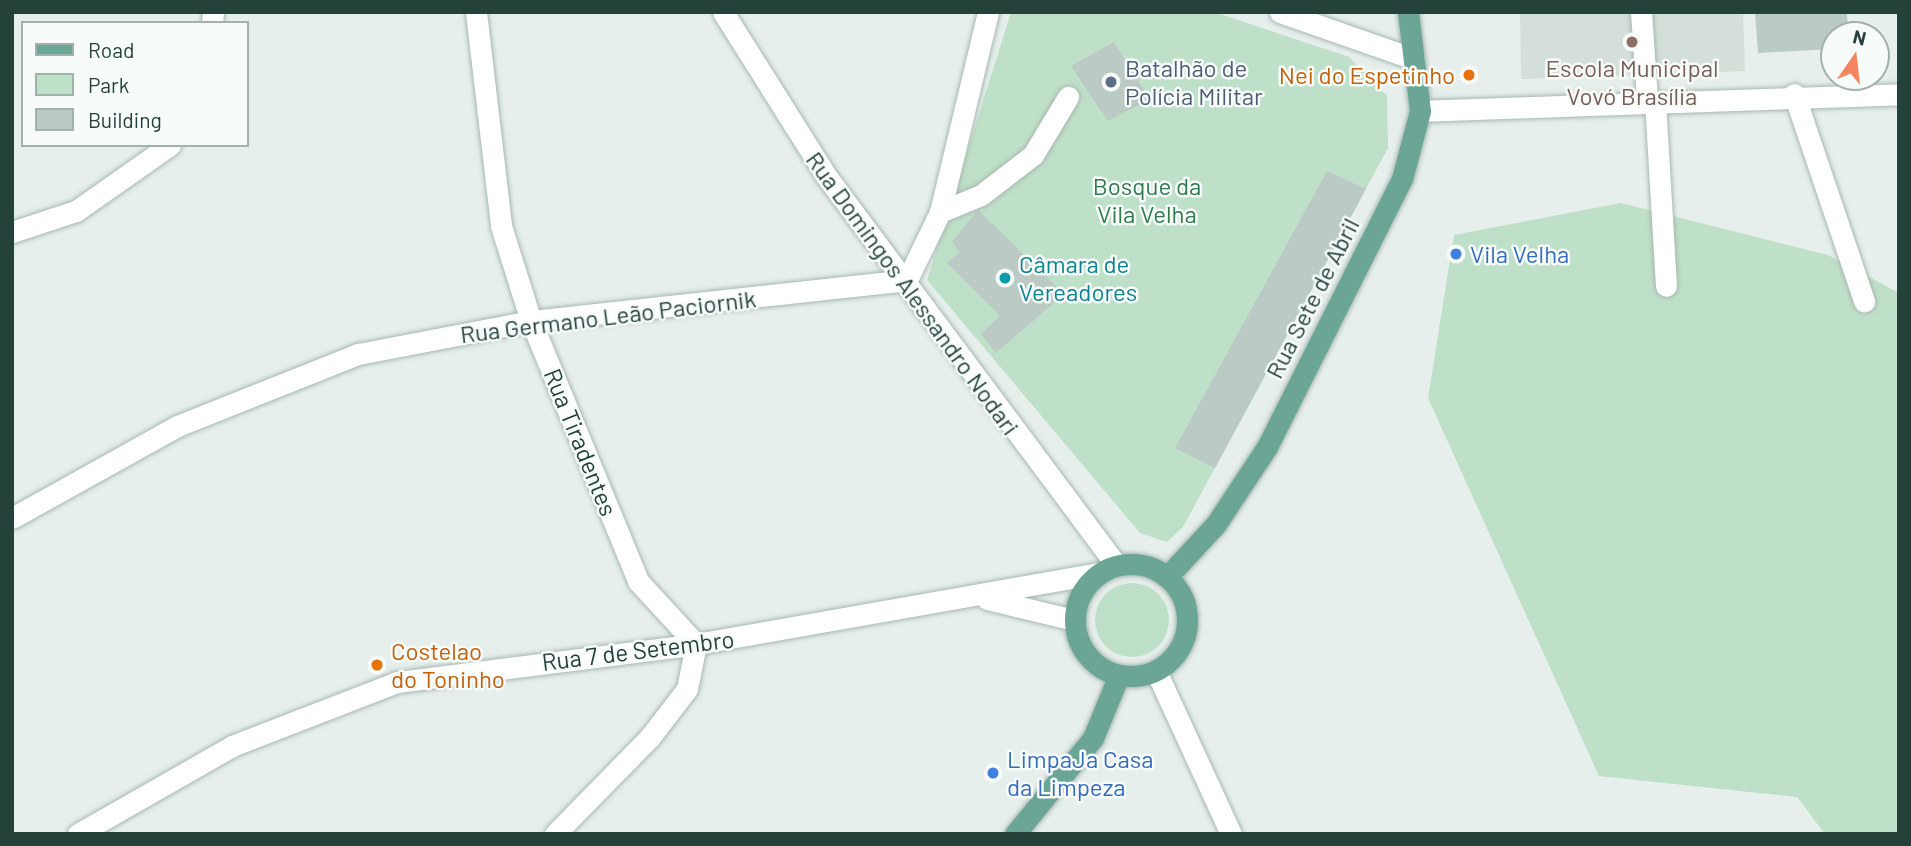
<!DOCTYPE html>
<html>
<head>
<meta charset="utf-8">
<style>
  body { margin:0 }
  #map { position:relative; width:1911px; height:846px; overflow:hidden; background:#e6efeb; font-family:Barlow,sans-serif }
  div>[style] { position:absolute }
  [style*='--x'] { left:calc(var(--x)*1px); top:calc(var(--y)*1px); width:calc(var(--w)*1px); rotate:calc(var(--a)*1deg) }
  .built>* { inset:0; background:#d4dfda }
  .green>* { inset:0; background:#bfe0c8 }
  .round { border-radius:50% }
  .building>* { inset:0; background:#bbcac4 }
  .roads { filter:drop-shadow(0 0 2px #a8b8b2) drop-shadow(0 0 2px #a8b8b2) }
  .minor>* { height:21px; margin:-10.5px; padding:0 10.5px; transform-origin:10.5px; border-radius:10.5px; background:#fff }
  .major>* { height:21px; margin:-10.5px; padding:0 10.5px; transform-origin:10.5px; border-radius:10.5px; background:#6aa596 }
  .major>.ring { margin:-10.5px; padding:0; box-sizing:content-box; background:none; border:21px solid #6aa596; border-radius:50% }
  .dots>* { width:19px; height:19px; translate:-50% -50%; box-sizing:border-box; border:4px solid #f7fbf9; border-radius:50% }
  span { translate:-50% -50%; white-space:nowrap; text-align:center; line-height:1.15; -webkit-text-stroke:5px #f7fbf9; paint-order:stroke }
  .service-label { font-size:24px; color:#4e5e75 }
  .left { translate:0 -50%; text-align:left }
  .education-label { font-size:24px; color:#785e54 }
  .food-label { font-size:24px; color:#c56008 }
  .right { translate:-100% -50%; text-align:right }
  .park-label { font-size:24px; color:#2d7a4b }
  .shop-label { font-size:24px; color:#366cbe }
  .culture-label { font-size:24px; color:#0d838f }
  .street-label { font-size:24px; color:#24423a }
  .frame { position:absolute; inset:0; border:14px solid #24423a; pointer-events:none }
  .legend { position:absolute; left:21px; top:21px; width:228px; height:126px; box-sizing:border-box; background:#f7fbf9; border:2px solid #a3b1ad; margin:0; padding:9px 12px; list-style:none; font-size:21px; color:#24423a }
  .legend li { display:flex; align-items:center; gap:14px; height:35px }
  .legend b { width:35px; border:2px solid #a3b1ad }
  .north { position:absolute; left:1820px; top:21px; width:70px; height:70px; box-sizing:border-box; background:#f7fbf9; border:2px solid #a3b1ad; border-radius:50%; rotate:14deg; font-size:19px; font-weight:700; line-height:28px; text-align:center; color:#24423a }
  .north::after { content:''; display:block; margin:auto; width:24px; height:32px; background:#f4845f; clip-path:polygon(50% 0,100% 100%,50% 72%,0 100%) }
</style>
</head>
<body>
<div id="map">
  <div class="built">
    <div style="clip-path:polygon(1520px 12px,1743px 12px,1745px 71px,1521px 79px)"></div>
  </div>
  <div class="green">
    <div style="clip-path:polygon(1011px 12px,1214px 12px,1349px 57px,1387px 96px,1388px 148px,1183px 527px,1167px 542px,1140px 533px,927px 280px)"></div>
    <div style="clip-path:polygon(1621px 203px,1828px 255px,1899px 293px,1899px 834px,1825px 834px,1797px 797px,1599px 776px,1428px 398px,1454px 235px)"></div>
    <div class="round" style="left:1095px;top:583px;width:74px;height:74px"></div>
  </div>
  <div class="building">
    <div style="clip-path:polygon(1755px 12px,1847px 12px,1848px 35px,1834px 35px,1834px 49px,1758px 53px)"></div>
    <div style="clip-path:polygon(1114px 42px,1150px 99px,1108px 121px,1071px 66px)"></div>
    <div style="clip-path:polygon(1327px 171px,1366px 189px,1215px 468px,1175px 448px)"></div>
    <div style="clip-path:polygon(978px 210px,1064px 294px,996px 353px,981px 334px,1000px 316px,947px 263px,960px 252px,952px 242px)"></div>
  </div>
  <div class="roads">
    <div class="minor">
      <div style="--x:476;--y:12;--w:215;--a:83.3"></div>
      <div style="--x:501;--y:226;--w:100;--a:72.5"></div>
      <div style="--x:531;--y:321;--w:281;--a:67.6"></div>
      <div style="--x:638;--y:581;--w:86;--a:47.4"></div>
      <div style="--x:723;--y:12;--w:195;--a:57.8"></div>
      <div style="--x:827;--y:177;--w:484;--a:53.3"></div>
      <div style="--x:1280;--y:12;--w:142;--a:19.3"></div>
      <div style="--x:1641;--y:12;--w:89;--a:86.1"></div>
      <div style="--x:212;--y:23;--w:11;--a:-85"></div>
      <div style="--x:1794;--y:94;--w:219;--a:71.3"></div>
      <div style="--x:1655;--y:101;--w:185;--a:86.6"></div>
      <div style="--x:1420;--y:111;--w:479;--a:-2"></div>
      <div style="--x:940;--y:212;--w:44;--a:-22.5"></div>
      <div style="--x:981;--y:195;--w:66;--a:-37.6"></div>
      <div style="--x:1033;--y:155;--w:68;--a:-58.9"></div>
      <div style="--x:12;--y:232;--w:67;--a:-18.2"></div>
      <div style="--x:76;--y:211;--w:115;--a:-35.1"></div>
      <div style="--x:907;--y:280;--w:76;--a:-64.1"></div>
      <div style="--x:940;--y:212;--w:206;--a:-76.5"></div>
      <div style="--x:12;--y:518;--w:189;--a:-29.1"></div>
      <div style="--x:177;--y:426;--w:195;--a:-21.7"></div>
      <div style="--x:358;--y:354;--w:176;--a:-10.8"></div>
      <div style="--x:531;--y:321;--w:378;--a:-6.2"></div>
      <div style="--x:987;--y:599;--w:89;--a:13.6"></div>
      <div style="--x:1156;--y:671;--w:179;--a:65.3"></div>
      <div style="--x:78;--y:834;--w:177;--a:-29.7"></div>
      <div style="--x:232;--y:746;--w:177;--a:-21.2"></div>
      <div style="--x:397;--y:682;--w:301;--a:-7.2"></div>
      <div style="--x:696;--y:644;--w:410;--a:-10"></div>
      <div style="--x:555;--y:834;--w:136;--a:-45.6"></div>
      <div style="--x:650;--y:737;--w:61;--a:-52.4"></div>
      <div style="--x:687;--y:689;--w:46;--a:-78.7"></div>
    </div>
    <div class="major">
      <div class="ring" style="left:1075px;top:564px;width:91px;height:91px"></div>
      <div style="--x:1167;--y:577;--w:72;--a:-47.2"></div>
      <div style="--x:1216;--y:524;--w:92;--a:-56.5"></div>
      <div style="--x:1267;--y:447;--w:300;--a:-63.3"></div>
      <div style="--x:1402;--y:179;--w:70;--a:-75.2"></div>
      <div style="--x:1420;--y:111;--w:100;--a:-96.9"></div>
      <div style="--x:1015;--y:834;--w:124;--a:-50.9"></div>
      <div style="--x:1093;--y:738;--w:68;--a:-67.6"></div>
    </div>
  </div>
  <div class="dots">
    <div style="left:1632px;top:42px;background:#8d6e63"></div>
    <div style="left:1469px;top:75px;background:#e8710a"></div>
    <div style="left:1111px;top:82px;background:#5c6f8a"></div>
    <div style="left:1456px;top:254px;background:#3f7fe0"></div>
    <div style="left:1005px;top:278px;background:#0f9aa8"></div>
    <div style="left:377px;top:665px;background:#e8710a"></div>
    <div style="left:993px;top:773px;background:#3f7fe0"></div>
  </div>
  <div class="service-label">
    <span class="left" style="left:1125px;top:82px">Batalhão de<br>Polícia Militar</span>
  </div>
  <div class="education-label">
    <span style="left:1632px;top:82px">Escola Municipal<br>Vovó Brasília</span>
  </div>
  <div class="food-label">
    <span class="right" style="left:1455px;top:75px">Nei do Espetinho</span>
    <span class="left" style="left:391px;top:665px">Costelao<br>do Toninho</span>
  </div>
  <div class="park-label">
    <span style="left:1147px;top:200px">Bosque da<br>Vila Velha</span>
  </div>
  <div class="shop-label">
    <span class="left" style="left:1470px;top:254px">Vila Velha</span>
    <span class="left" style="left:1007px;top:773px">LimpaJa Casa<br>da Limpeza</span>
  </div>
  <div class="culture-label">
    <span class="left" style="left:1019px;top:278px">Câmara de<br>Vereadores</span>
  </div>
  <div class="street-label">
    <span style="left:913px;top:293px;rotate:54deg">Rua Domingos Alessandro Nodari</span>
    <span style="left:1312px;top:298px;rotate:-63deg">Rua Sete de Abril</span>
    <span style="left:608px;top:316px;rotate:-7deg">Rua Germano Leão Paciornik</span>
    <span style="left:581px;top:442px;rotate:68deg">Rua Tiradentes</span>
    <span style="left:638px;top:650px;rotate:-7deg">Rua 7 de Setembro</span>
  </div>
  <div class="frame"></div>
  <ul class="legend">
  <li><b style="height:9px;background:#6aa596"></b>Road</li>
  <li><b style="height:19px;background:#bfe0c8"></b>Park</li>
  <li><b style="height:19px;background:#bbcac4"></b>Building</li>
  </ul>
  <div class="north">N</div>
</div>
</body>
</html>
